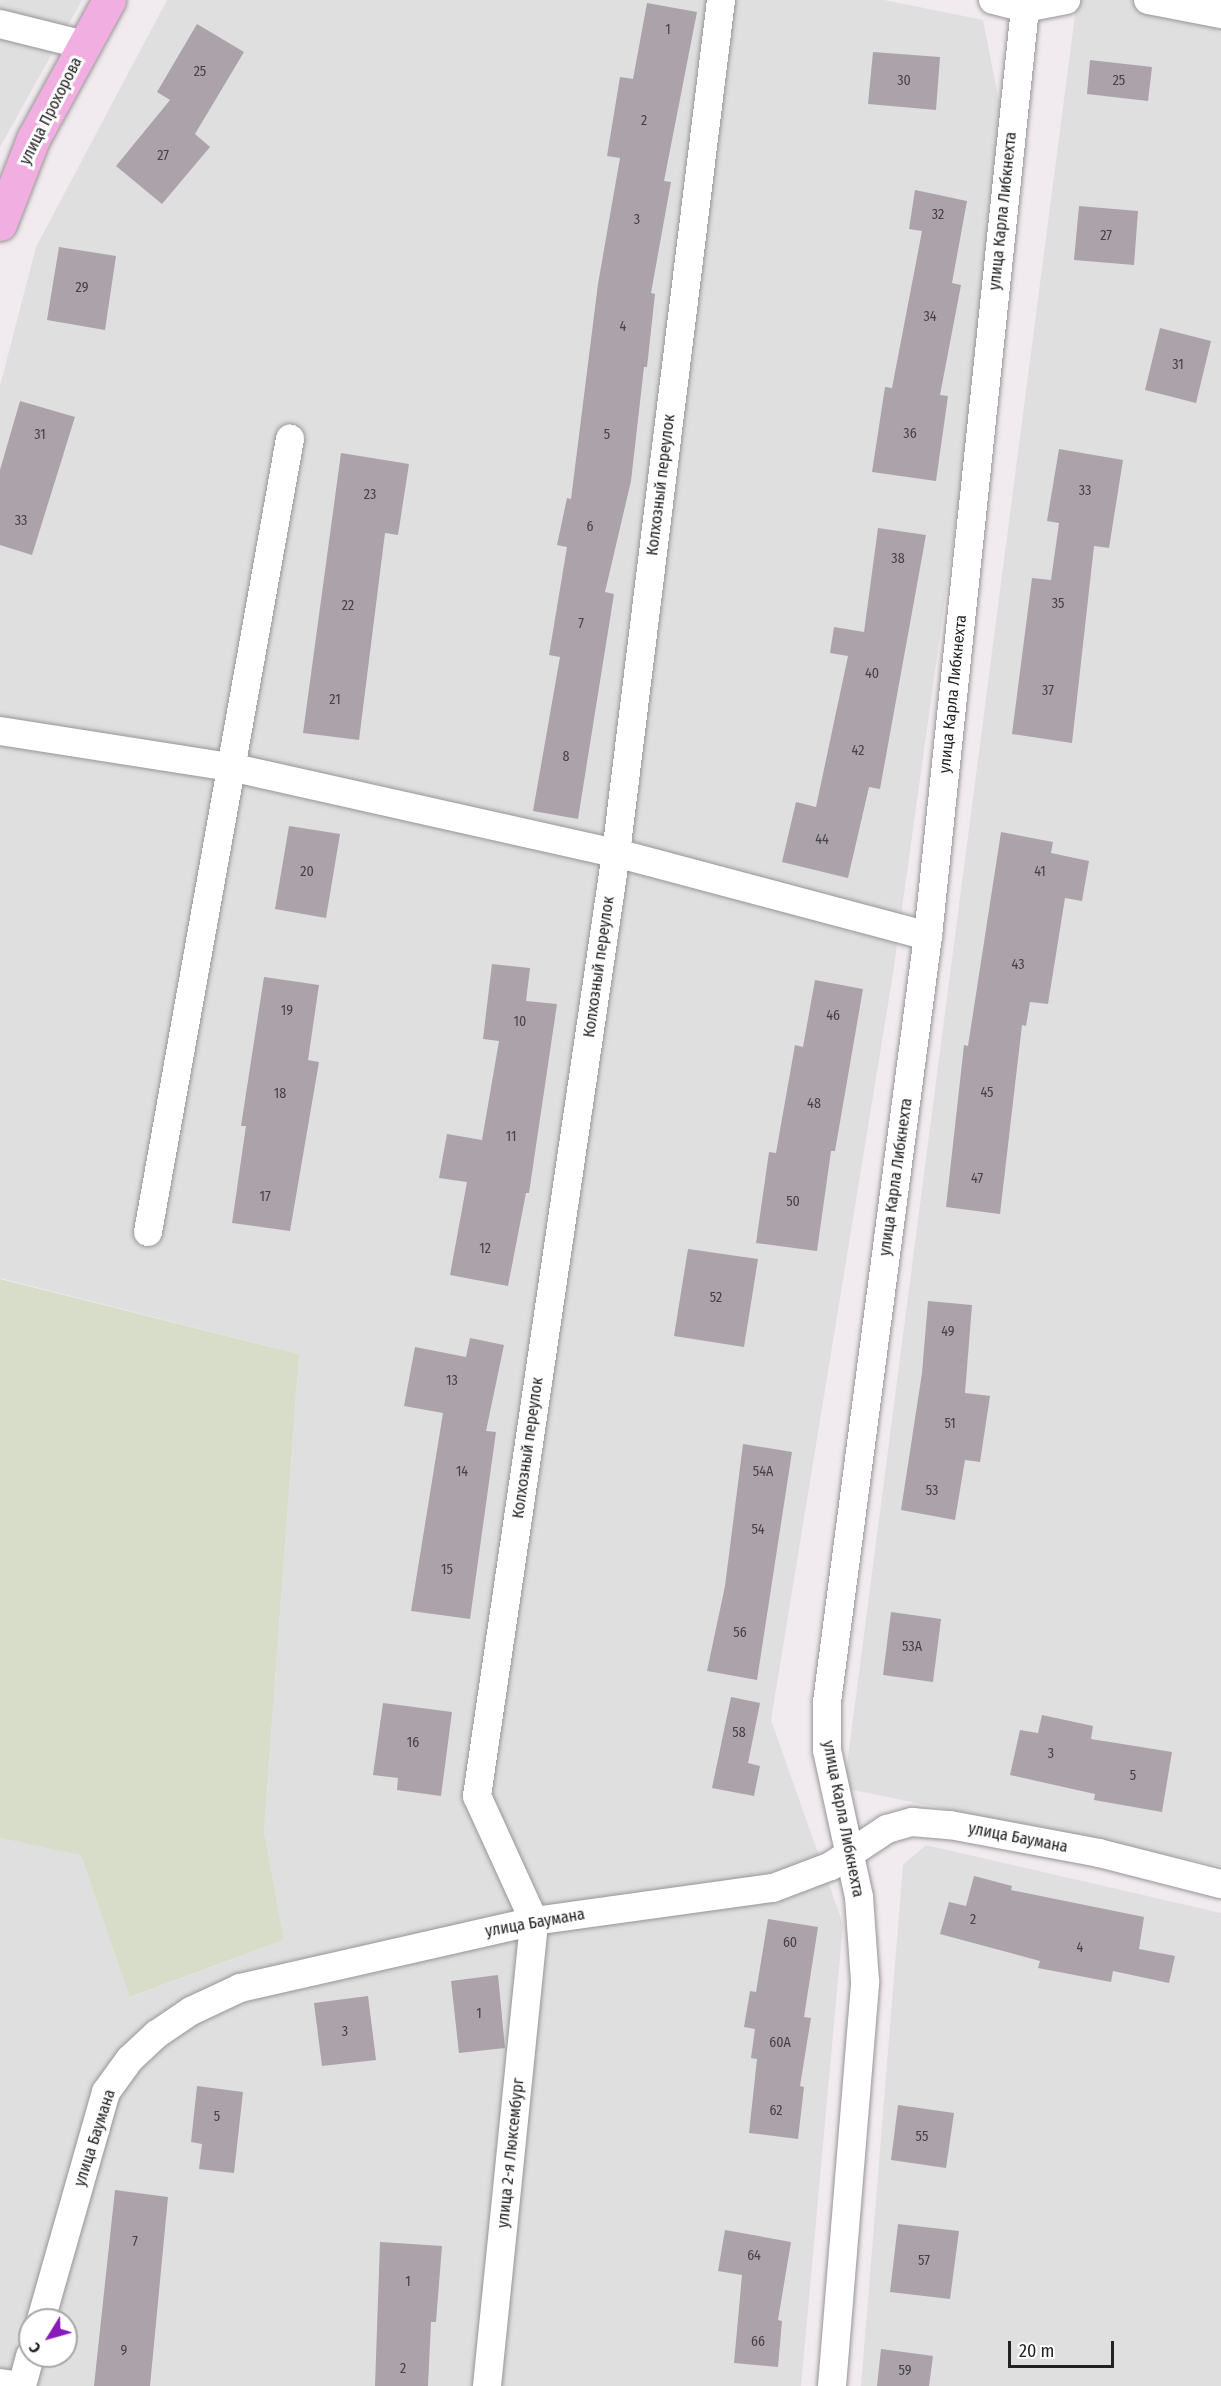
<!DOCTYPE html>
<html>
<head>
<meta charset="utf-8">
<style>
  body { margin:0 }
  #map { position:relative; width:1221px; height:2386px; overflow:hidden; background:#f1eaee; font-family:"Fira Sans Condensed",sans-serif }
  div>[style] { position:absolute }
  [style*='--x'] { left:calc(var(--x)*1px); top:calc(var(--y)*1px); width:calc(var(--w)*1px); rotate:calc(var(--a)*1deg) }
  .residential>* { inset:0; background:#dfdfe0 }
  .wetland>* { inset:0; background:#d8ddc9 }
  .building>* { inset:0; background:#aca2aa }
  .roads { filter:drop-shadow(0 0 2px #969696) drop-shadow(0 0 2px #969696) }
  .minor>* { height:28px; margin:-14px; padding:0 14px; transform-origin:14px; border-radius:14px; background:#fff }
  .primary>* { height:33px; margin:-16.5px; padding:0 16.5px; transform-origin:16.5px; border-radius:16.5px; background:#f1aee0 }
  span { translate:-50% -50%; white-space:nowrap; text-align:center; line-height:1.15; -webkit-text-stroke:6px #fff; paint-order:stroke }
  .number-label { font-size:14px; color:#444244 }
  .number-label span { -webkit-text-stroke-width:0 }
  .street-label { font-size:16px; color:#222 }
  .north { position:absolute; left:18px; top:2308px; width:60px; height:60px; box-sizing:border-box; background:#fff; border:2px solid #a7a7a7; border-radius:50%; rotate:233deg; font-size:16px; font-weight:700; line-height:24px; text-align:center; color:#222 }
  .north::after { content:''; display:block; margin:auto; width:21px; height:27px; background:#881aba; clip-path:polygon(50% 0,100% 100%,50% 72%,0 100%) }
  .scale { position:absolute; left:1008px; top:2341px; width:106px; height:27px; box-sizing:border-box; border:3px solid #222; border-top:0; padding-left:8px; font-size:18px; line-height:21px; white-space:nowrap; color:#222; -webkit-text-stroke:4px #fff; paint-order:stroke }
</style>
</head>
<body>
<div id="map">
  <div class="residential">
    <div style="clip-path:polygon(0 0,82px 0,0 147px)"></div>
    <div style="clip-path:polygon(evenodd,167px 0,884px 0,983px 20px,1008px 147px,892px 980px,771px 1720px,843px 1924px,801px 2386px,0 2386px,0 1838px,81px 1854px,131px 1997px,284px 1940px,264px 1831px,299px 1354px,0 1278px,0 386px,36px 247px,167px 0,30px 2320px,66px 2320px,66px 2356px,30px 2356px,30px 2320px)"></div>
    <div style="clip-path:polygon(1077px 0,1221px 0,1221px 1866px,844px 1788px)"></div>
    <div style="clip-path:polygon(926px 1845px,1221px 1913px,1221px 2386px,861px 2386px,903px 1865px)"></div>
  </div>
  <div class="wetland">
    <div style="clip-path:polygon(0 1279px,299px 1354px,264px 1831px,284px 1940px,130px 1997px,81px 1855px,0 1838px)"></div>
  </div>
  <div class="building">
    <div style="clip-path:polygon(647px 3px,697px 12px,664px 181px,671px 182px,651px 293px,655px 294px,647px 367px,644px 367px,631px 481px,605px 592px,614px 594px,578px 819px,533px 811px,560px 657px,549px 655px,567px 547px,557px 545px,567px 498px,571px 499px,598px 284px,620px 158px,607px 156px,620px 77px,633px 79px)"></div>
    <div style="clip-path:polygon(197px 24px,244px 52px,195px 134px,210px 147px,162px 204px,116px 166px,170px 100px,157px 92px)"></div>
    <div style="clip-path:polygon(873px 52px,940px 57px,936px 110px,868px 104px)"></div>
    <div style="clip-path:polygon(1090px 60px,1152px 67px,1148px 101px,1087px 94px)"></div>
    <div style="clip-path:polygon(915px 190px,967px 201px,952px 283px,961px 285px,940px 395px,948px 396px,936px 481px,872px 472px,885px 387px,892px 388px,922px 231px,909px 229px)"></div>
    <div style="clip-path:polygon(1079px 206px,1138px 211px,1134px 265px,1074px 260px)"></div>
    <div style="clip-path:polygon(59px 247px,116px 256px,105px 330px,47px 320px)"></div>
    <div style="clip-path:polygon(1160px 328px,1211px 341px,1196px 403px,1145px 390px)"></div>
    <div style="clip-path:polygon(20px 401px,75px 417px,32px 555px,0 545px,0 470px)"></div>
    <div style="clip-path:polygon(1059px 449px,1123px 460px,1109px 548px,1094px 546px,1072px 743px,1012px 734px,1032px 578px,1051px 580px,1059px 523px,1047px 521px)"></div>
    <div style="clip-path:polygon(341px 453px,409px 464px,398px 535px,385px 533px,359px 740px,303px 733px)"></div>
    <div style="clip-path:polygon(878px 528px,926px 535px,880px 789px,869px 787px,848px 878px,782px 862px,796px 802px,816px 807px,848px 656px,830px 653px,834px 627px,864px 632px)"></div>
    <div style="clip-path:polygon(289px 826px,340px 834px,326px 918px,275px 909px)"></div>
    <div style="clip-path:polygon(1001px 832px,1053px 842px,1051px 853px,1089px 861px,1082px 901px,1065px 898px,1048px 1004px,1030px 1002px,1026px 1026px,1022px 1025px,1000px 1214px,946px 1207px,964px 1045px,968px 1046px)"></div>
    <div style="clip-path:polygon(492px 964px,530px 968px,526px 1001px,557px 1004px,529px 1193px,526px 1193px,508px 1286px,450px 1275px,467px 1182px,439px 1178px,447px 1134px,482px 1140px,499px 1041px,483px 1039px)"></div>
    <div style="clip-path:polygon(264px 977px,319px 985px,308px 1060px,319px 1062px,290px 1231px,232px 1223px,246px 1126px,241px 1126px)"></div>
    <div style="clip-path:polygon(815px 980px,863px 989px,835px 1151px,831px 1151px,817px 1251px,756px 1243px,769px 1152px,776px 1153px,795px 1045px,803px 1047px)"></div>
    <div style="clip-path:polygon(688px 1249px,758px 1259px,744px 1347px,674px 1336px)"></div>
    <div style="clip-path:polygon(928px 1301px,972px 1305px,965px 1393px,990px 1396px,980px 1462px,965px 1460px,955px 1520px,901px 1510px,922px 1373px)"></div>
    <div style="clip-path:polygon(470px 1338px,504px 1345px,486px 1431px,496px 1432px,470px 1619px,411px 1611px,443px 1413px,404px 1406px,415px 1347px,466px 1357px)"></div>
    <div style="clip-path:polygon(743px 1444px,792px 1452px,757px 1680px,707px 1671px,725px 1586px)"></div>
    <div style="clip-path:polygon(891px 1612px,941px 1619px,933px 1682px,883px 1675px)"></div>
    <div style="clip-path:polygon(731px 1697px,760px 1703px,748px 1763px,760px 1766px,754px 1796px,712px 1788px)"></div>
    <div style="clip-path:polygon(383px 1703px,452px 1712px,441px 1796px,397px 1790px,398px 1778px,373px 1775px)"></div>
    <div style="clip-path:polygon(1042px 1715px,1093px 1726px,1091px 1739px,1172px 1752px,1162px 1812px,1094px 1800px,1095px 1794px,1010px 1775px,1020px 1730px,1038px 1733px)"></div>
    <div style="clip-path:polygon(974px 1876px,1012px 1886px,1011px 1890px,1144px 1917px,1139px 1949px,1175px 1956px,1169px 1983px,1113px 1971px,1111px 1982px,1038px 1968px,1040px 1961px,940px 1934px,949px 1902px,966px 1906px)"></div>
    <div style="clip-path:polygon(768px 1919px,818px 1927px,804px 2017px,811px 2018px,800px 2086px,804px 2087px,798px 2139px,749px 2133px,757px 2059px,751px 2058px,755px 2029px,744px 2027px,750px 1991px,756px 1992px)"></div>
    <div style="clip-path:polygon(498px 1975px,505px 2048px,459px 2053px,451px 1981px)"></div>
    <div style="clip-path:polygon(368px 1996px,376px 2060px,322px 2066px,314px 2003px)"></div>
    <div style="clip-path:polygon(197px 2086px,243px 2092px,234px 2173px,199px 2169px,202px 2144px,191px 2142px)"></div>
    <div style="clip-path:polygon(898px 2105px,954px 2113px,946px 2168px,891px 2160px)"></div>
    <div style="clip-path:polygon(115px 2190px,168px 2197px,150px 2386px,94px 2386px)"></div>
    <div style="clip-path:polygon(898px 2224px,959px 2231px,950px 2299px,890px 2292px)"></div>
    <div style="clip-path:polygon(725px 2230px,791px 2242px,778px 2320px,782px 2321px,778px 2367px,734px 2363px,742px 2275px,718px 2271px)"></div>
    <div style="clip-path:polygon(380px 2242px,442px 2246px,436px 2322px,431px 2322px,428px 2386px,375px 2386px)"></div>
    <div style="clip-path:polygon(881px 2349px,933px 2356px,929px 2386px,877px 2386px)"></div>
  </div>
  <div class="roads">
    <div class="minor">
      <div style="--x:993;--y:0;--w:33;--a:14"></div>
      <div style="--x:1025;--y:8;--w:42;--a:-11"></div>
      <div style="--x:1148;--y:0;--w:74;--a:10.9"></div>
      <div style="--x:0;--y:24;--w:87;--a:14"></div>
      <div style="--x:0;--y:731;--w:233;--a:8.9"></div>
      <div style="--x:230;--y:767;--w:395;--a:12.6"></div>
      <div style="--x:616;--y:853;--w:323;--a:14.9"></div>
      <div style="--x:148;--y:1232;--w:806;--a:-79.85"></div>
      <div style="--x:41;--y:2320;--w:237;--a:-74.1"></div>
      <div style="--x:106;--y:2092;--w:41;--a:-54"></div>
      <div style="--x:130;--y:2059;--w:37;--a:-43"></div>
      <div style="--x:157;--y:2034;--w:41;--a:-34.1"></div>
      <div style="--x:191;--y:2011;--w:54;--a:-25.1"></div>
      <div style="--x:240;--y:1988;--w:302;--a:-12.8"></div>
      <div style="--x:534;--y:1921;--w:241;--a:-7.9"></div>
      <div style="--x:773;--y:1888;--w:62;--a:-20.8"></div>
      <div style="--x:831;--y:1866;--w:67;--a:-33.5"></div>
      <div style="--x:887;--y:1829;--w:26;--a:-16"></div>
      <div style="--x:912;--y:1822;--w:38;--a:5"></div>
      <div style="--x:950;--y:1825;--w:152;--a:10.6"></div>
      <div style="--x:1099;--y:1853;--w:126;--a:14.3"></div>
      <div style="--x:0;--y:2383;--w:22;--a:8"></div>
      <div style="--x:22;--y:2386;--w:31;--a:-75"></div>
      <div style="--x:487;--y:2386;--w:467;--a:-84.2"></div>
      <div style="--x:534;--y:1921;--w:137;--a:-114.5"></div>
      <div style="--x:477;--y:1796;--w:953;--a:-81.61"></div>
      <div style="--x:616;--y:853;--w:859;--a:-82.98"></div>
      <div style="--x:832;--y:2386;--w:406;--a:-85.3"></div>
      <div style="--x:865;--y:1981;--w:84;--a:-94.1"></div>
      <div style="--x:859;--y:1897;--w:150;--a:-102.3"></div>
      <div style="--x:827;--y:1750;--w:48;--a:-90"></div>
      <div style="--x:827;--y:1702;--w:773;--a:-82.49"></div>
      <div style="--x:928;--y:936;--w:933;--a:-84.03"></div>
    </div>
    <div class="primary">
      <div style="--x:0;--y:224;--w:91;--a:-68.8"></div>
      <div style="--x:33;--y:139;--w:158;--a:-61.3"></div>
    </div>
  </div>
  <div class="number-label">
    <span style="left:668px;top:30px">1</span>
    <span style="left:200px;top:72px">25</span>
    <span style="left:904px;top:81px">30</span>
    <span style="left:1119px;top:81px">25</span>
    <span style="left:644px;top:121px">2</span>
    <span style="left:163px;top:156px">27</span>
    <span style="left:938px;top:215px">32</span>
    <span style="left:637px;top:220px">3</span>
    <span style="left:1106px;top:236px">27</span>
    <span style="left:82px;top:288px">29</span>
    <span style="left:930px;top:317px">34</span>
    <span style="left:623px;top:327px">4</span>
    <span style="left:1178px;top:365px">31</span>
    <span style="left:910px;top:434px">36</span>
    <span style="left:40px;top:435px">31</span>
    <span style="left:607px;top:435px">5</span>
    <span style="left:1085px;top:491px">33</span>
    <span style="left:370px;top:495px">23</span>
    <span style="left:21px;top:521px">33</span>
    <span style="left:590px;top:527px">6</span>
    <span style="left:898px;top:559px">38</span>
    <span style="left:1058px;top:604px">35</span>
    <span style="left:348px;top:606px">22</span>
    <span style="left:581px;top:624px">7</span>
    <span style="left:872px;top:674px">40</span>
    <span style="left:1048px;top:691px">37</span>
    <span style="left:335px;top:700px">21</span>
    <span style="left:858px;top:751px">42</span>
    <span style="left:566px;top:757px">8</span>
    <span style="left:822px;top:840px">44</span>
    <span style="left:307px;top:872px">20</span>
    <span style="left:1040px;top:872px">41</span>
    <span style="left:1018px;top:965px">43</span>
    <span style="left:287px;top:1011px">19</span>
    <span style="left:833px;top:1016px">46</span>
    <span style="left:520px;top:1022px">10</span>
    <span style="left:987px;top:1093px">45</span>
    <span style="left:280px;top:1094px">18</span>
    <span style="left:814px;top:1104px">48</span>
    <span style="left:511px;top:1137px">11</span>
    <span style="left:977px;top:1179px">47</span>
    <span style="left:265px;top:1197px">17</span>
    <span style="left:793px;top:1202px">50</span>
    <span style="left:485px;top:1249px">12</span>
    <span style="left:716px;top:1298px">52</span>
    <span style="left:948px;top:1332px">49</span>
    <span style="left:452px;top:1381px">13</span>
    <span style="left:950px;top:1424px">51</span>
    <span style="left:462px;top:1472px">14</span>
    <span style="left:763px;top:1472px">54А</span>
    <span style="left:932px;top:1491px">53</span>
    <span style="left:758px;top:1530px">54</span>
    <span style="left:447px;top:1570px">15</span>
    <span style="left:740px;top:1633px">56</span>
    <span style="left:912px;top:1647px">53А</span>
    <span style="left:739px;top:1733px">58</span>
    <span style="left:413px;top:1743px">16</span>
    <span style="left:1051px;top:1754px">3</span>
    <span style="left:1133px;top:1776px">5</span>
    <span style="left:973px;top:1920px">2</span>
    <span style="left:790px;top:1943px">60</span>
    <span style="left:1080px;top:1948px">4</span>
    <span style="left:479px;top:2014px">1</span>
    <span style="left:345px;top:2032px">3</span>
    <span style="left:780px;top:2043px">60А</span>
    <span style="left:776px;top:2111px">62</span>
    <span style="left:217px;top:2117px">5</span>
    <span style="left:922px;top:2137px">55</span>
    <span style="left:135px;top:2242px">7</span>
    <span style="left:754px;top:2256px">64</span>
    <span style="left:924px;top:2261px">57</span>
    <span style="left:408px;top:2282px">1</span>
    <span style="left:758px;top:2342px">66</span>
    <span style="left:124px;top:2351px">9</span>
    <span style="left:403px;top:2369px">2</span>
    <span style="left:905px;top:2371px">59</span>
  </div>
  <div class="street-label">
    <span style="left:51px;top:111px;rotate:-63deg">улица Прохорова</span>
    <span style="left:1003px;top:211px;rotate:-84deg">улица Карла Либкнехта</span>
    <span style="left:661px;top:485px;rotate:-83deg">Колхозный переулок</span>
    <span style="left:953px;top:694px;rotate:-84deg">улица Карла Либкнехта</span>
    <span style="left:599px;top:967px;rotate:-82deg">Колхозный переулок</span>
    <span style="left:896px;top:1177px;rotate:-82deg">улица Карла Либкнехта</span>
    <span style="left:528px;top:1448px;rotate:-82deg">Колхозный переулок</span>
    <span style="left:843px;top:1819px;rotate:79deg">улица Карла Либкнехта</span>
    <span style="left:1018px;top:1838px;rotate:11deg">улица Баумана</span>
    <span style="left:535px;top:1923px;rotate:-10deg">улица Баумана</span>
    <span style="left:95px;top:2138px;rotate:-72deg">улица Баумана</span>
    <span style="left:511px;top:2153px;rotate:-84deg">улица 2-я Люксембург</span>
  </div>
  <div class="north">С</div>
  <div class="scale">20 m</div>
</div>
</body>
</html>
